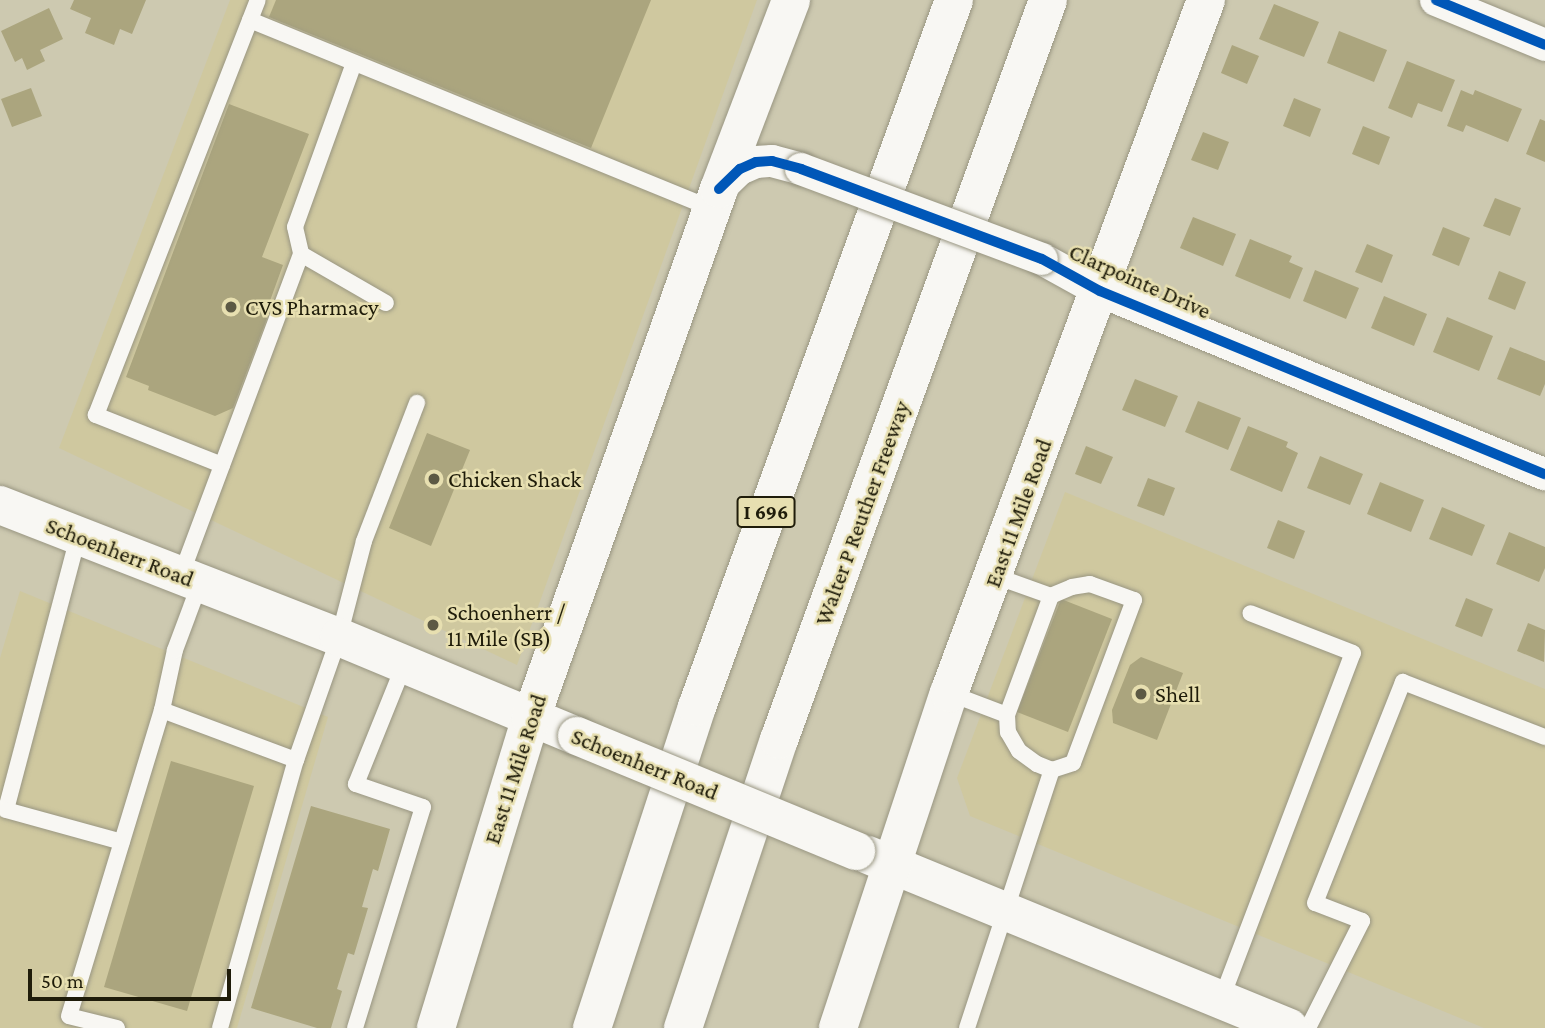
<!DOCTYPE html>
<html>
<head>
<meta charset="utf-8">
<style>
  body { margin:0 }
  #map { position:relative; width:1545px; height:1028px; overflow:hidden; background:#cdc9b0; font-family:"Crimson Pro",serif }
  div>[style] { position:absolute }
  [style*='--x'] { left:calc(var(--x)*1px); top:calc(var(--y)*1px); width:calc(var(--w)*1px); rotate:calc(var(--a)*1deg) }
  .built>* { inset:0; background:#cfc89f }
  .building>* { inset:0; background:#aba57e }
  .roads { filter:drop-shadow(0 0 2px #999682) drop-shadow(0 0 2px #999682) }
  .lane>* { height:16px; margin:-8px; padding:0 8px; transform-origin:8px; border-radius:8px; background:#f8f7f3 }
  .street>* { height:32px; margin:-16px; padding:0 16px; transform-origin:16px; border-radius:16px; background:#f8f7f3 }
  .secondary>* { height:38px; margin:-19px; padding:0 19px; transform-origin:19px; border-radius:19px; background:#f8f7f3 }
  .highway>* { height:38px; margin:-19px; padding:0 19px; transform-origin:19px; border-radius:19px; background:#f8f7f3 }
  .bridges { filter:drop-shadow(0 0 2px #999682) drop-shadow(0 0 2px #999682) }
  .street-bridge>* { height:32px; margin:-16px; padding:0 16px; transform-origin:16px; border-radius:16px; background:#f8f7f3 }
  .secondary-bridge>* { height:38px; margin:-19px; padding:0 19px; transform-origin:19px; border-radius:19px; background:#f8f7f3 }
  .cycleway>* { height:10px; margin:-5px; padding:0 5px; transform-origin:5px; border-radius:5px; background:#0057b8 }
  .dots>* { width:19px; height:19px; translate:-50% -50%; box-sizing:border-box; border:4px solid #e7dfb0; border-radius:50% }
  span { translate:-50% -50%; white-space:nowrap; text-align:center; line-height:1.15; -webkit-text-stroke:5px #e7dfb0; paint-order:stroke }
  .shield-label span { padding:2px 5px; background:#e7dfb0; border:2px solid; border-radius:5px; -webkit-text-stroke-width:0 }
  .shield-label { font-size:21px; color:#1f1c0a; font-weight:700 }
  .street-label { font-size:23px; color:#1f1c0a }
  .poi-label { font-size:23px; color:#1f1c0a }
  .left { translate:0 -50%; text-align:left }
  .scale { position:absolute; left:28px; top:969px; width:203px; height:32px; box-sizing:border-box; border:4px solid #1f1c0a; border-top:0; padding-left:9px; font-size:21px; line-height:24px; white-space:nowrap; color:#1f1c0a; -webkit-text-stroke:5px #e7dfb0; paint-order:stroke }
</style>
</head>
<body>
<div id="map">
  <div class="built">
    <div style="clip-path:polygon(230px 0,757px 0,517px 665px,59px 448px)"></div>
    <div style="clip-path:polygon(1065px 492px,1545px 689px,1545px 1028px,1484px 1028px,970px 816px,957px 778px)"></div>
    <div style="clip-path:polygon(20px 591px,328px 717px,237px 1028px,0 1028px,0 658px)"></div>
  </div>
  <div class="building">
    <div style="clip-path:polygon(74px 0,146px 0,132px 34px,120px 29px,114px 45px,85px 33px,91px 18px,70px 9px)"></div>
    <div style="clip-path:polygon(276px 0,651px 0,591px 148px,269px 17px)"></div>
    <div style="clip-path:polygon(1274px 4px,1319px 22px,1304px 57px,1259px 39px)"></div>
    <div style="clip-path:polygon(49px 8px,63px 39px,40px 50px,45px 61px,27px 70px,22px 58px,15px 62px,1px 31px)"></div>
    <div style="clip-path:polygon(1339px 31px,1387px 50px,1374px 82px,1327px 63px)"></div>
    <div style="clip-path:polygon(1232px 45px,1259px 56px,1247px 84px,1221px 73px)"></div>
    <div style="clip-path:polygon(1407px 61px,1455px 80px,1442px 112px,1418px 103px,1412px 118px,1388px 108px)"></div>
    <div style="clip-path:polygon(31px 88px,42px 116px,12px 127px,1px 99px)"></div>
    <div style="clip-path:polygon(1461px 90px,1473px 95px,1475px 90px,1522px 109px,1508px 142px,1466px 125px,1463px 132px,1447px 126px)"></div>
    <div style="clip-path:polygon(1294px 98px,1321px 109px,1310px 137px,1283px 126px)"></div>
    <div style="clip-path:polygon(229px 104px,309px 134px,262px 257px,283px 265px,267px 309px,270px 310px,233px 408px,215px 416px,148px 390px,149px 386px,126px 377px)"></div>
    <div style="clip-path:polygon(1540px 119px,1545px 121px,1545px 162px,1526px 154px)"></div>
    <div style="clip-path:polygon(1363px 126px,1390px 137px,1379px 165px,1352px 154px)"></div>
    <div style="clip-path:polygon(1203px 132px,1229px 142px,1218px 170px,1191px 160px)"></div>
    <div style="clip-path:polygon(1495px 198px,1521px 208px,1510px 236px,1483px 226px)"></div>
    <div style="clip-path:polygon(1193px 217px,1236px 234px,1223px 266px,1180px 248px)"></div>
    <div style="clip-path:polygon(1443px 227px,1470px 238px,1459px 266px,1432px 255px)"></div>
    <div style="clip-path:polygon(1250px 239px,1292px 256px,1289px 262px,1303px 268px,1290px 299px,1235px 276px)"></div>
    <div style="clip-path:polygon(1367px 244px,1393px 255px,1382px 283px,1355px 272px)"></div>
    <div style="clip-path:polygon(1315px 270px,1359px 288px,1346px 319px,1303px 301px)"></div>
    <div style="clip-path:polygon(1499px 271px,1526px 282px,1515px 310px,1488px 299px)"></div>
    <div style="clip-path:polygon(1384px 296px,1427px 314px,1414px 346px,1371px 328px)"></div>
    <div style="clip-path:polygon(1447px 317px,1493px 336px,1479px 371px,1433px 352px)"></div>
    <div style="clip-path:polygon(1510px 347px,1545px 361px,1545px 384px,1540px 396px,1497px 379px)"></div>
    <div style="clip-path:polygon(1135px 379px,1178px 396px,1165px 427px,1122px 410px)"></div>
    <div style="clip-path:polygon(1198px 401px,1241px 418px,1228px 450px,1185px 432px)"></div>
    <div style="clip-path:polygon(1248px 426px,1288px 442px,1286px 447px,1298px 453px,1282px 492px,1230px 470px)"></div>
    <div style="clip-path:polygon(427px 433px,470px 450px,431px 546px,389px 528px)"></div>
    <div style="clip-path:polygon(1086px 446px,1113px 457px,1101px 484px,1075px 474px)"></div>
    <div style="clip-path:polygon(1320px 456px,1363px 474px,1350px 505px,1307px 488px)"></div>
    <div style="clip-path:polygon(1148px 478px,1175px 488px,1164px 516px,1137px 506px)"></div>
    <div style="clip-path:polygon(1380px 482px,1424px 500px,1411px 532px,1367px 514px)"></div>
    <div style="clip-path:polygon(1442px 507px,1485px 525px,1472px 556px,1429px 539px)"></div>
    <div style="clip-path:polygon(1278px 520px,1305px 531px,1294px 559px,1267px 548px)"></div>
    <div style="clip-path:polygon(1509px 532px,1545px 547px,1545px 568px,1539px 582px,1496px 564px)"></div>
    <div style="clip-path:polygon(1466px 598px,1493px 609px,1482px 637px,1455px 626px)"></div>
    <div style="clip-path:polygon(1061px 599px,1112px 619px,1068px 732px,1017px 712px)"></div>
    <div style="clip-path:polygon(1528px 623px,1545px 630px,1544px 662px,1517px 651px)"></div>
    <div style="clip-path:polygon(1141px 657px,1183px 673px,1157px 740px,1113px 723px,1112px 710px,1130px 665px)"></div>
    <div style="clip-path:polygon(171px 761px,254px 786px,187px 1011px,104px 987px)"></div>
    <div style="clip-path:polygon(311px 806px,390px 829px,378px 871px,373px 869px,362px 907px,368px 908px,354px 955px,348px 953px,337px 989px,342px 991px,331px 1028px,317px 1028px,251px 1008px)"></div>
  </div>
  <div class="roads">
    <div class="lane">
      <div style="--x:250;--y:20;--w:499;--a:22.2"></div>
      <div style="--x:354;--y:63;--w:174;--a:109.8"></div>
      <div style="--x:295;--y:227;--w:28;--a:77"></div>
      <div style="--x:301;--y:254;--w:98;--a:30"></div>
      <div style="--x:222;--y:465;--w:136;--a:-158.4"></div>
      <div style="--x:96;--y:415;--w:445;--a:-68.7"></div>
      <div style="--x:78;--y:537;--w:282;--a:104.8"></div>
      <div style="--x:6;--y:810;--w:120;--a:15.4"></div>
      <div style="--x:181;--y:575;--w:343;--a:-69.5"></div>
      <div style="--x:949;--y:693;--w:62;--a:20.8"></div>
      <div style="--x:1007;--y:715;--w:127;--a:-69.7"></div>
      <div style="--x:1051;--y:596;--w:59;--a:-160.3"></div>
      <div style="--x:162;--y:710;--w:143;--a:20.5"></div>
      <div style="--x:1007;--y:715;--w:17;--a:87"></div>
      <div style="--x:1008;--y:732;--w:22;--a:60"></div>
      <div style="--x:1019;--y:751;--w:22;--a:36"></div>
      <div style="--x:1037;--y:764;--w:16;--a:22"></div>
      <div style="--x:1221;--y:1000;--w:371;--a:-69.2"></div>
      <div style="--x:1353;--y:653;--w:110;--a:-158.8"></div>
      <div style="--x:117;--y:1028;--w:49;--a:-166"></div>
      <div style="--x:69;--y:1016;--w:320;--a:-73.1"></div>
      <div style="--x:162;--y:710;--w:61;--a:-77.8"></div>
      <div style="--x:175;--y:650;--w:72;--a:-69.5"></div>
      <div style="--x:220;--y:1028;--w:279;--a:-74.2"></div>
      <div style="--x:296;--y:760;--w:130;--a:-70.7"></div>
      <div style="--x:339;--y:637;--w:99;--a:-75.4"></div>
      <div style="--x:364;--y:541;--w:148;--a:-69"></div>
      <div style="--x:355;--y:1028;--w:231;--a:-72.9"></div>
      <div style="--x:423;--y:807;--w:71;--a:-161.1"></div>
      <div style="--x:356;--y:784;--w:128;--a:-68"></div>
      <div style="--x:967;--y:1028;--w:272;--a:-71.8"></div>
      <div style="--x:1052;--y:770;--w:22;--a:-18"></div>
      <div style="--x:1073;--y:763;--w:174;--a:-69.5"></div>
      <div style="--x:1134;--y:600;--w:47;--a:-160"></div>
      <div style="--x:1090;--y:584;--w:18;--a:171"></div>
      <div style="--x:1072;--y:587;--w:23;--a:157"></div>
      <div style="--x:1308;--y:1028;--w:120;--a:-63.2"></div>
      <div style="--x:1362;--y:921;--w:50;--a:-159"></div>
      <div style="--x:1315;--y:903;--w:238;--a:-68.3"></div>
      <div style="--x:1403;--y:682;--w:152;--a:21.2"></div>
    </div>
    <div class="street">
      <div style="--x:1436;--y:0;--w:118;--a:22.4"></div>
      <div style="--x:719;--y:189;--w:29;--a:-44"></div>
      <div style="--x:740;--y:169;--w:17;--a:-24"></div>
      <div style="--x:756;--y:162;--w:16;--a:-4"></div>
      <div style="--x:772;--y:161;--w:30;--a:15"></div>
      <div style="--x:1042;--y:259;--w:66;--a:28.9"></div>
      <div style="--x:1100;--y:291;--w:481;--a:22.4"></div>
    </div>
    <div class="secondary">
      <div style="--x:0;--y:505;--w:364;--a:21.3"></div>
      <div style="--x:339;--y:637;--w:258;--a:22.6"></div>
      <div style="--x:868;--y:855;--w:455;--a:22.3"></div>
      <div style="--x:436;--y:1028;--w:324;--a:-73"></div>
      <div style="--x:531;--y:718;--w:561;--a:-70.44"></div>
      <div style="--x:719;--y:189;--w:202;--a:-69.1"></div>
      <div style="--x:838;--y:1028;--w:353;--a:-71.7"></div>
      <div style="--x:949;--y:693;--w:739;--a:-69.65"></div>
    </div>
    <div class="highway">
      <div style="--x:592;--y:1028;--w:338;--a:-71.9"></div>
      <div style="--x:697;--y:707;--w:752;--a:-70.02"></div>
      <div style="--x:683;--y:1028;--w:304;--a:-71.6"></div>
      <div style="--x:779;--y:740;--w:787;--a:-70.02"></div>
    </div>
  </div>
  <div class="bridges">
    <div class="street-bridge">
      <div style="--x:801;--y:169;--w:257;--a:20.5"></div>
    </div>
    <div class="secondary-bridge">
      <div style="--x:577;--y:736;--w:302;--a:22.4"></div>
    </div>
  </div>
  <div class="cycleway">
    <div style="--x:1436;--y:0;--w:118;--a:22.4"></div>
    <div style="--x:719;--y:189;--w:29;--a:-44"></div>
    <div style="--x:740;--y:169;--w:17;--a:-24"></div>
    <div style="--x:756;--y:162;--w:16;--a:-4"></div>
    <div style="--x:772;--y:161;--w:30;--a:15"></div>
    <div style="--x:801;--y:169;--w:257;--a:20.5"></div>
    <div style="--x:1042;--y:259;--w:66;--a:28.9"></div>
    <div style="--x:1100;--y:291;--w:481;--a:22.4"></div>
  </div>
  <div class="dots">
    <div style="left:231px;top:307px;background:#5c5944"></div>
    <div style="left:434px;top:479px;background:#5c5944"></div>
    <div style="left:433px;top:625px;background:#5c5944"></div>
    <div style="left:1141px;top:694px;background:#5c5944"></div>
  </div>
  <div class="shield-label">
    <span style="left:766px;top:512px">I 696</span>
  </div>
  <div class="street-label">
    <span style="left:1140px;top:281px;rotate:24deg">Clarpointe Drive</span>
    <span style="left:862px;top:513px;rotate:-70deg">Walter P Reuther Freeway</span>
    <span style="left:1018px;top:513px;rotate:-70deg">East 11 Mile Road</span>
    <span style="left:120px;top:552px;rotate:21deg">Schoenherr Road</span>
    <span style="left:645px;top:764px;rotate:22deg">Schoenherr Road</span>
    <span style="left:515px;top:769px;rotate:-72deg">East 11 Mile Road</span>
  </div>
  <div class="poi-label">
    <span class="left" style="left:245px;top:307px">CVS Pharmacy</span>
    <span class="left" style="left:448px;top:479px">Chicken Shack</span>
    <span class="left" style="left:447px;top:625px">Schoenherr /<br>11 Mile (SB)</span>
    <span class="left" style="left:1155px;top:694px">Shell</span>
  </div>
  <div class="scale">50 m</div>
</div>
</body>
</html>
